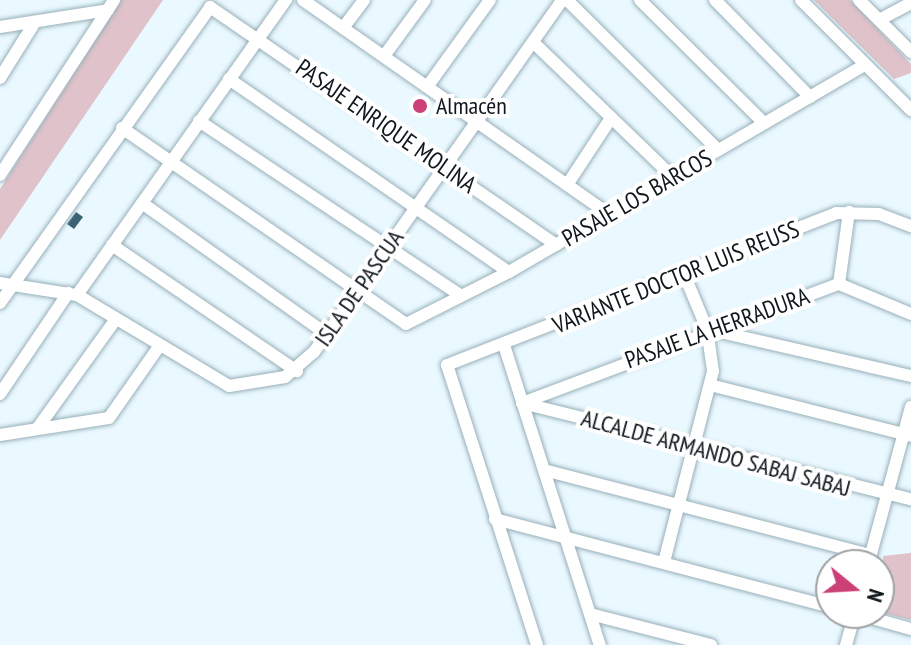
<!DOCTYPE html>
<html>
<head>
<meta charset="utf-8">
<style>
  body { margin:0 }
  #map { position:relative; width:911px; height:645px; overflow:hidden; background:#eaf9ff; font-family:"PT Sans Narrow",sans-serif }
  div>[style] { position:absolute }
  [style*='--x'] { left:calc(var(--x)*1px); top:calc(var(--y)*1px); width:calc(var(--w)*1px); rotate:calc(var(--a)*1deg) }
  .green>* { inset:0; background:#e0c2ca }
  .building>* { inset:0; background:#396272 }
  .roads { filter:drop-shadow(0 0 2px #98afb9) drop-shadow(0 0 2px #98afb9) }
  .minor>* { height:12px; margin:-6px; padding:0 6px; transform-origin:6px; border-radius:6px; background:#fff }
  .dots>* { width:22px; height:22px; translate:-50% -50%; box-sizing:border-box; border:4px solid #fff; border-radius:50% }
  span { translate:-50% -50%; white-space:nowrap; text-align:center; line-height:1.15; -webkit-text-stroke:8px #fff; paint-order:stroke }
  .poi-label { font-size:24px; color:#0f171b }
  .left { translate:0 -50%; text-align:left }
  .street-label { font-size:24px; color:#0f171b }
  .north { position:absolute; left:815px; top:549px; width:80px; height:80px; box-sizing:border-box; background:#fff; border:2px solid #9fa2a4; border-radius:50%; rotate:108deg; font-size:22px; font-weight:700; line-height:32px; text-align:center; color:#0f171b }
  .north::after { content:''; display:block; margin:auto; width:28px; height:36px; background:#cb4076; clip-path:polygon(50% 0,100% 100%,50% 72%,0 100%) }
</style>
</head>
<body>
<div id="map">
  <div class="green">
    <div style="clip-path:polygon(121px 0,163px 0,0 240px,0 189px)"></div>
    <div style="clip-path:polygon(814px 0,850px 0,911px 64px,911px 73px,894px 79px)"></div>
    <div style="clip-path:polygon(911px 553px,911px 620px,879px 612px,883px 556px)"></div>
  </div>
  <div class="building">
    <div style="clip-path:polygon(76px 212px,83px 217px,74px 229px,67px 224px)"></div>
  </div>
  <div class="roads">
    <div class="minor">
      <div style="--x:303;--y:0;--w:375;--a:35"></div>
      <div style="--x:567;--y:0;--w:213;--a:44.8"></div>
      <div style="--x:640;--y:0;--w:175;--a:44.8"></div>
      <div style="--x:715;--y:0;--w:136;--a:45.6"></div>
      <div style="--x:801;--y:0;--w:156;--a:45"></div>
      <div style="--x:859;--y:0;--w:74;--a:45"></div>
      <div style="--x:879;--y:20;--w:36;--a:-28"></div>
      <div style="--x:0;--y:27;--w:109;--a:-8.9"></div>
      <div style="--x:343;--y:28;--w:35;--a:-53"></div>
      <div style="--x:533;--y:42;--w:194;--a:44"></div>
      <div style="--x:384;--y:56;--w:69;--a:-53.8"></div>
      <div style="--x:0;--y:78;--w:66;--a:-58"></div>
      <div style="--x:229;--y:79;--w:340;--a:34.6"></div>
      <div style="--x:427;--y:87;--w:107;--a:-54.1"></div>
      <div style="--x:199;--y:121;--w:315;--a:33.7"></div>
      <div style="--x:122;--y:128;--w:345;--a:34.6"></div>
      <div style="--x:406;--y:324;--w:115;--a:-26.8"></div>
      <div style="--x:509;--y:272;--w:412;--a:-30.2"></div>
      <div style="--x:0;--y:175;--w:209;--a:-56.9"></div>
      <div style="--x:567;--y:185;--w:80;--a:-56.7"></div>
      <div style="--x:142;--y:203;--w:226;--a:35.4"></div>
      <div style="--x:112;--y:245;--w:224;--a:34.3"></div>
      <div style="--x:0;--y:283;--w:78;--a:8.9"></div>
      <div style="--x:77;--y:295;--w:177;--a:30.9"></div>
      <div style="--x:229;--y:386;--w:57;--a:-9.1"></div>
      <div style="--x:285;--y:377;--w:38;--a:-41"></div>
      <div style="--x:314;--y:352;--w:431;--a:-54.8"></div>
      <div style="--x:839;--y:284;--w:73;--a:-82.1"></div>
      <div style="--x:77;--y:295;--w:362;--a:-54.7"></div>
      <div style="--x:0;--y:303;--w:363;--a:-54.6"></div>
      <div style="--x:210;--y:7;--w:420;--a:34.5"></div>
      <div style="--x:707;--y:329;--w:209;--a:13"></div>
      <div style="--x:504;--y:345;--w:315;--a:72.3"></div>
      <div style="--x:710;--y:385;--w:207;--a:14.2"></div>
      <div style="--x:0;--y:394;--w:122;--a:-56"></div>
      <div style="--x:522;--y:403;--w:339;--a:-20.6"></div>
      <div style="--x:839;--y:284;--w:78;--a:22.6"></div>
      <div style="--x:522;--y:403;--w:401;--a:13.9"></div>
      <div style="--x:37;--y:429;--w:135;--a:-54.3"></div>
      <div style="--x:0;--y:435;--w:110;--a:-8.9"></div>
      <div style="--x:109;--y:418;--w:85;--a:-55"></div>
      <div style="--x:544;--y:470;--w:338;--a:14.6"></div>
      <div style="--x:495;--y:519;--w:347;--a:14.7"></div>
      <div style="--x:664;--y:562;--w:197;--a:-75.6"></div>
      <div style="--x:713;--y:371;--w:42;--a:-98.1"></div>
      <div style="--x:707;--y:329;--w:60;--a:-112.7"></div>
      <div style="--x:868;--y:565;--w:164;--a:-74.8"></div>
      <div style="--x:854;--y:613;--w:59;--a:15.7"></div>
      <div style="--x:590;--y:614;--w:125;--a:14.4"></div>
      <div style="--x:537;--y:645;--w:294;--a:-107.8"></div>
      <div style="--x:447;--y:365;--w:418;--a:-21.3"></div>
      <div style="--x:836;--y:213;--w:43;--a:1.3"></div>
      <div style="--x:879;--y:214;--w:34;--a:21"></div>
      <div style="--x:846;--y:645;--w:33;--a:-74"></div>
    </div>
  </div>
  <div class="dots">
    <div style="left:420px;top:106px;background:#cb4076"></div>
  </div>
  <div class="poi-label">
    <span class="left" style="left:436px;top:106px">Almacén</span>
  </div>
  <div class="street-label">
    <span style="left:386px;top:126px;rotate:35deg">PASAJE ENRIQUE MOLINA</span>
    <span style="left:637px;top:198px;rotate:-30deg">PASAJE LOS BARCOS</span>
    <span style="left:676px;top:277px;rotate:-22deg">VARIANTE DOCTOR LUIS REUSS</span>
    <span style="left:359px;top:288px;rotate:-55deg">ISLA DE PASCUA</span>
    <span style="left:717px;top:328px;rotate:-20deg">PASAJE LA HERRADURA</span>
    <span style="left:716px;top:453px;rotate:15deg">ALCALDE ARMANDO SABAJ SABAJ</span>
  </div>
  <div class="north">N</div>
</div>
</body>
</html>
